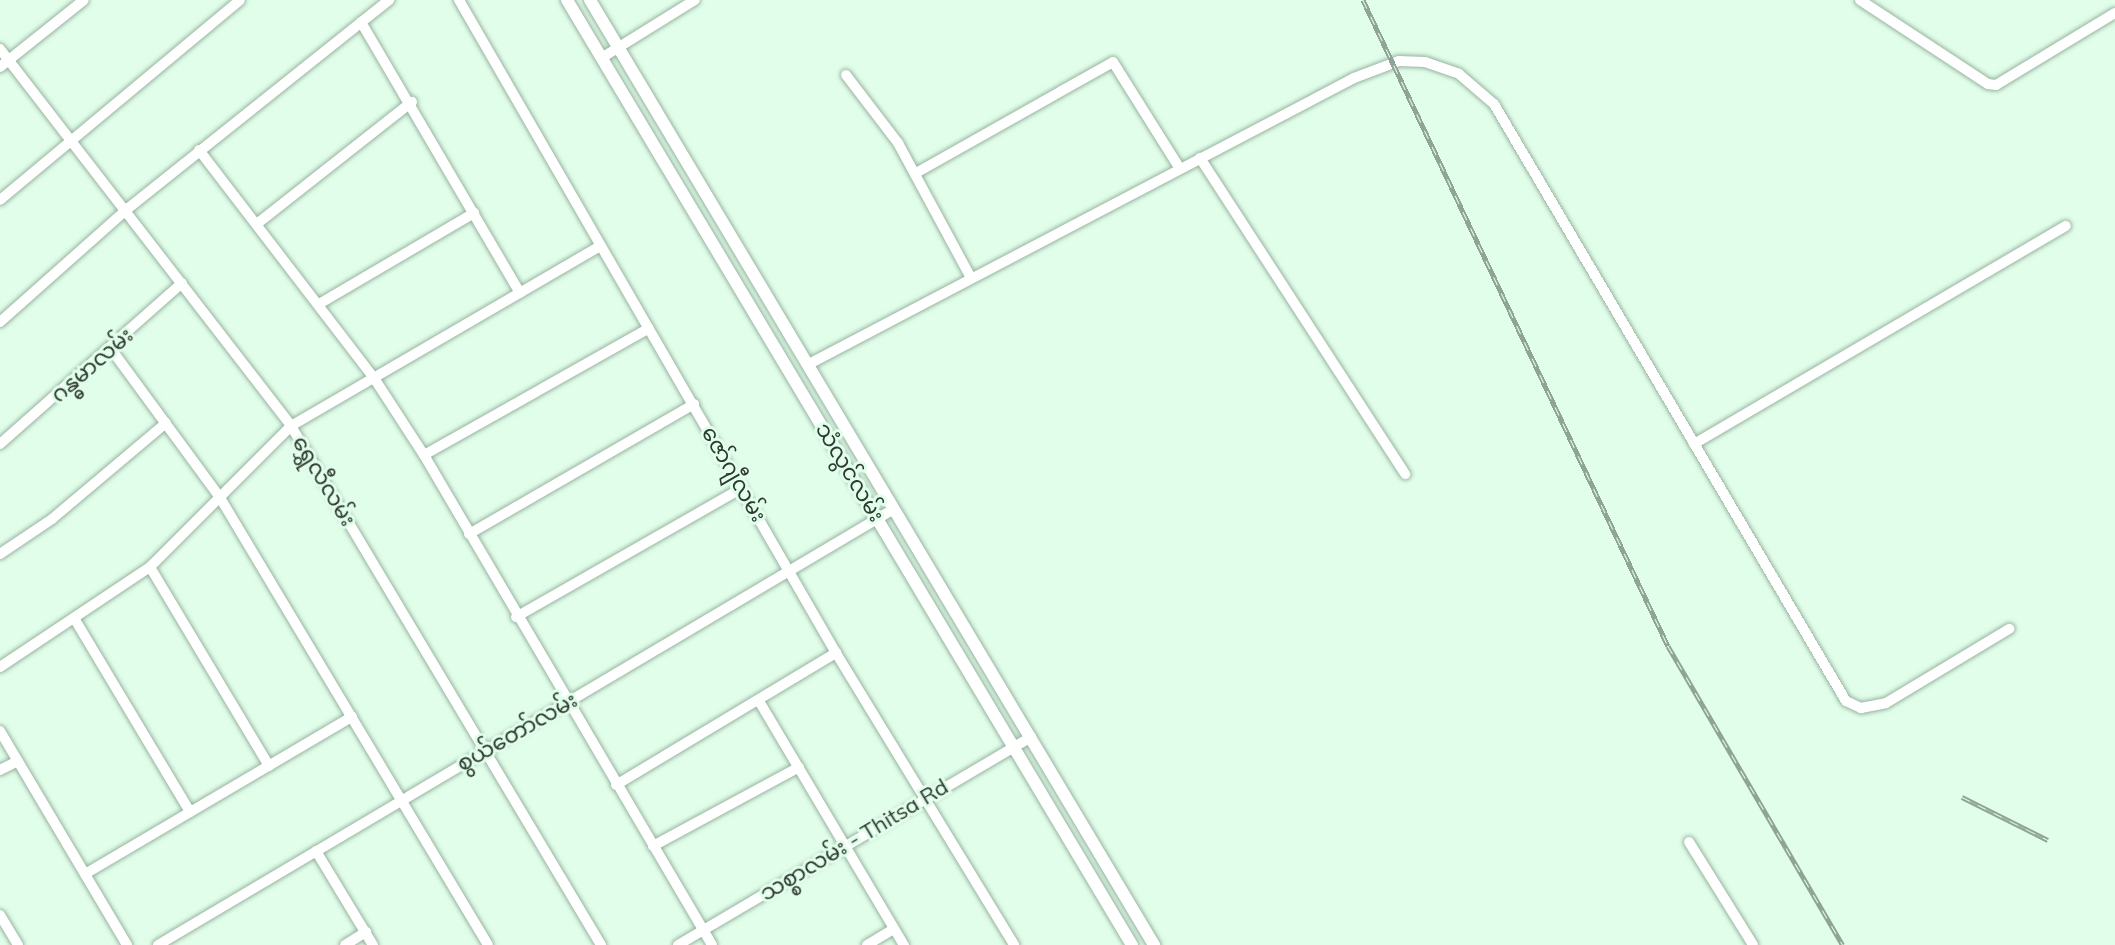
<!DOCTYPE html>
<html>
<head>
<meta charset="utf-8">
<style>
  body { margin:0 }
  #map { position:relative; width:2115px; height:945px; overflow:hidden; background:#e1feea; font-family:Mulish,"Noto Sans Myanmar",sans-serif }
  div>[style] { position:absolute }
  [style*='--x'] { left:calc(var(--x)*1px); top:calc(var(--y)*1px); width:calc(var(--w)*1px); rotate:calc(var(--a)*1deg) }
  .roads { filter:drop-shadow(0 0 2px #98b4a1) drop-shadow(0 0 2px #98b4a1) }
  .minor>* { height:10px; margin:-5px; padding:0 5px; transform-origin:5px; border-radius:5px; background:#fff }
  .major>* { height:12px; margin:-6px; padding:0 6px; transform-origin:6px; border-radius:6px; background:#fff }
  .rail>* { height:5px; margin-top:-2.5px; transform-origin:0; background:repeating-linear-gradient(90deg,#e1feea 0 9px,#8fa495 0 18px); box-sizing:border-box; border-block:2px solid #8fa495 }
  span { translate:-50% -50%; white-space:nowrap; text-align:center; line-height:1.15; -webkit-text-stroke:6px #e1feea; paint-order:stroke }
  .street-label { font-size:22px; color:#2d3830 }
</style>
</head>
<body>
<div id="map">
  <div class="roads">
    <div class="minor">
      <div style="--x:459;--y:0;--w:754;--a:60"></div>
      <div style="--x:836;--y:653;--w:342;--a:58.6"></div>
      <div style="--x:1860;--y:0;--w:153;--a:33.3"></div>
      <div style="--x:1988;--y:84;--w:8;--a:7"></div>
      <div style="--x:1996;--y:85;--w:139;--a:-31.2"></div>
      <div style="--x:361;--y:22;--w:314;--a:59.6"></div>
      <div style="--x:0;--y:49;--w:476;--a:52.3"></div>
      <div style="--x:291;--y:426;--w:605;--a:59.15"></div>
      <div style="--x:603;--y:57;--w:108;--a:-31.8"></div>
      <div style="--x:0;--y:67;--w:107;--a:-38.6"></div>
      <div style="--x:846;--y:75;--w:86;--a:52.6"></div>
      <div style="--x:898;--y:143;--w:153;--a:61.6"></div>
      <div style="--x:199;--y:150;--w:287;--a:52.5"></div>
      <div style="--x:374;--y:378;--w:92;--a:57"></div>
      <div style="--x:424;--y:455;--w:568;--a:59.55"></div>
      <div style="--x:1200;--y:158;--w:377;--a:57"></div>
      <div style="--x:916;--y:173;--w:226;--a:-29.4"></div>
      <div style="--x:1113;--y:62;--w:126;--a:57.9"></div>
      <div style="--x:0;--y:200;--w:312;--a:-39.8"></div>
      <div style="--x:258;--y:223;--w:196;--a:-38.2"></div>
      <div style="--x:319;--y:304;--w:180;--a:-30.4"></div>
      <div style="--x:0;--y:322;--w:169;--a:-41.6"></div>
      <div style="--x:126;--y:210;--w:337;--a:-38.6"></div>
      <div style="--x:111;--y:349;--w:182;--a:53.7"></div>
      <div style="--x:219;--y:496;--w:523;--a:59.07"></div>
      <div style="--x:809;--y:364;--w:615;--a:-27.69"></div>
      <div style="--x:1354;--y:78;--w:48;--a:-20.7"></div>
      <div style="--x:1399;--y:61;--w:26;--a:2"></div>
      <div style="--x:1425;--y:62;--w:36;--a:19"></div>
      <div style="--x:1459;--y:74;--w:46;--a:40.6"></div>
      <div style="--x:1494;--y:104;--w:693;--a:59.48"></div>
      <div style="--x:1846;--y:701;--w:17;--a:25"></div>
      <div style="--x:1861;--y:708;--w:25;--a:-11"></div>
      <div style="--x:1886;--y:703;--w:144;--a:-31"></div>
      <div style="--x:0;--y:444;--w:243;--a:-41.5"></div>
      <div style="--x:1694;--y:444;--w:431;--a:-30.4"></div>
      <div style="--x:424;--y:455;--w:258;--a:-29.4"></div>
      <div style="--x:469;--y:534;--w:260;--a:-30"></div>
      <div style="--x:0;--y:554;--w:63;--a:-33.9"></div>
      <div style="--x:52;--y:519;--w:149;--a:-40.1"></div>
      <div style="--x:150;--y:567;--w:232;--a:59.1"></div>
      <div style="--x:516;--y:617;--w:260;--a:-29.7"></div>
      <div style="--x:74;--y:618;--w:226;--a:59.1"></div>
      <div style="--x:0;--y:667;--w:180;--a:-33.7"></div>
      <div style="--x:150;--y:567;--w:199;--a:-45"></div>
      <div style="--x:291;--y:426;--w:358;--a:-30.2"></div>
      <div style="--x:759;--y:701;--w:284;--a:59.3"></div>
      <div style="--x:0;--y:731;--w:249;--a:59.3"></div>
      <div style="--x:0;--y:770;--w:20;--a:-27"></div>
      <div style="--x:616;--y:785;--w:257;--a:-31"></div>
      <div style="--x:1689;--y:842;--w:121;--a:58.1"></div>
      <div style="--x:653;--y:846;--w:166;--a:-28.4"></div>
      <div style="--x:316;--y:851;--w:110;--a:58.8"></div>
      <div style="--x:85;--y:874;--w:310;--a:-30.5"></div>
      <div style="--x:0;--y:915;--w:35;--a:59"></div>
      <div style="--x:158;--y:945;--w:853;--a:-30.65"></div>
      <div style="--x:345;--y:945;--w:25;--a:-32"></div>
      <div style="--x:678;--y:945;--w:410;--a:-30.5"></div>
      <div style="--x:867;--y:945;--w:31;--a:-31"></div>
    </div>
    <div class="major">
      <div style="--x:567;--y:0;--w:1101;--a:59.13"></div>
      <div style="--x:590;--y:0;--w:1101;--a:59.17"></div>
    </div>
  </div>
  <div class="rail">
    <div style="--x:1363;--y:0;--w:714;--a:64.73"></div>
    <div style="--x:1668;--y:646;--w:346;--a:59.7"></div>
    <div style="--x:1962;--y:797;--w:96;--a:26.6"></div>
  </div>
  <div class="street-label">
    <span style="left:92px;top:365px;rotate:-41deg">ဂန္ဓမာလမ်း</span>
    <span style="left:850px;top:472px;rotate:59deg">သံလွင်လမ်း</span>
    <span style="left:734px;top:474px;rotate:60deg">ဇော်ဂျီလမ်း</span>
    <span style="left:324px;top:481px;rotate:59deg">ရွှေလီလမ်း</span>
    <span style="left:517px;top:732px;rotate:-30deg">စွယ်တော်လမ်း</span>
    <span style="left:854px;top:840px;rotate:-31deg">သစ္စာလမ်း - Thitsa Rd</span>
  </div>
</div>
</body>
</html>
